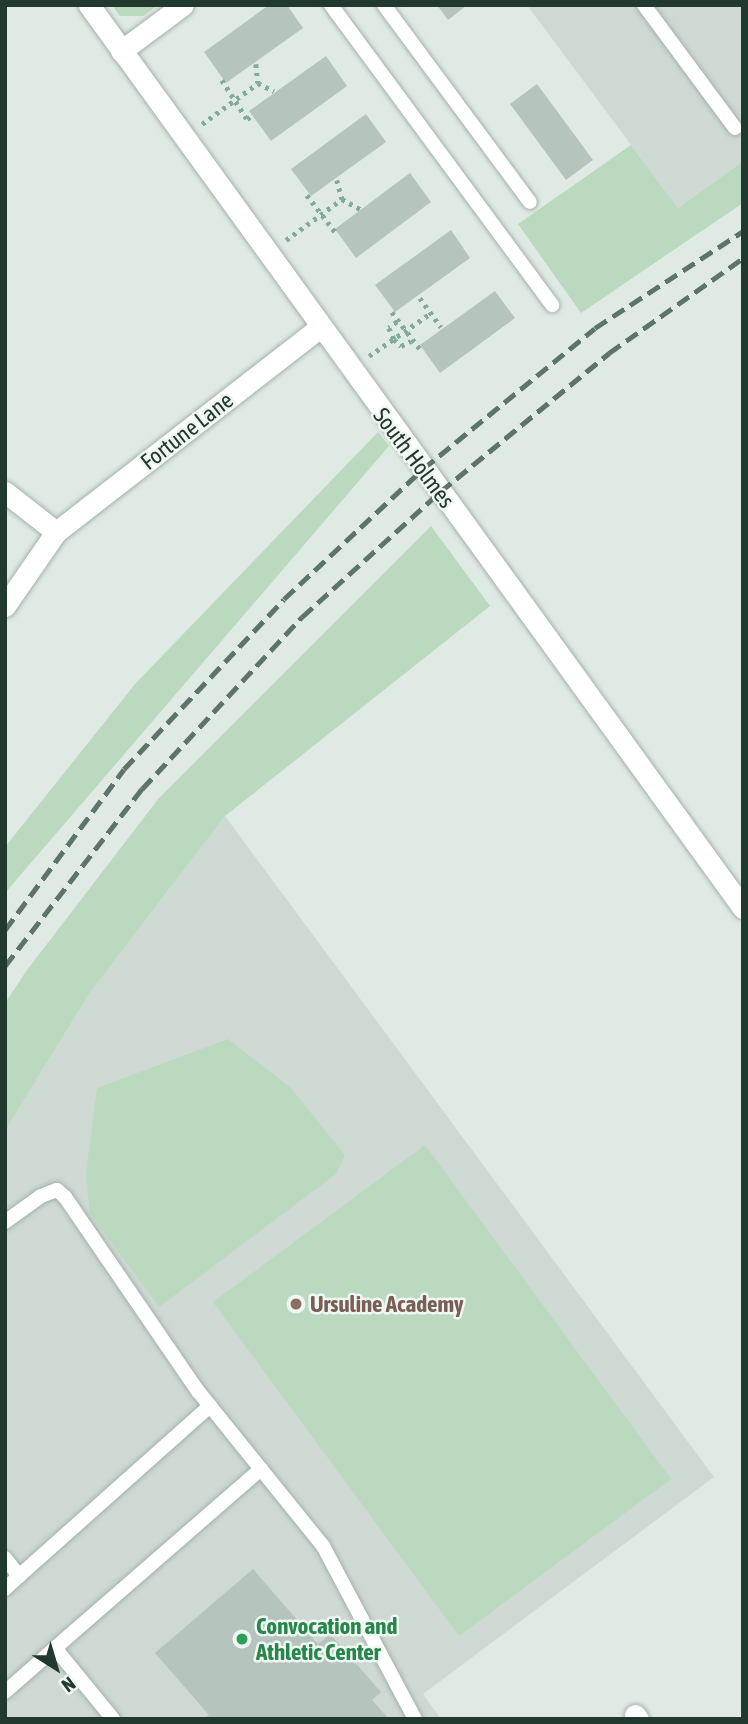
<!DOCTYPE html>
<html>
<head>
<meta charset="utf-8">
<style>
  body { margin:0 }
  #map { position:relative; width:748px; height:1724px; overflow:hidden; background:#e0eae4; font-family:"Asap Condensed",sans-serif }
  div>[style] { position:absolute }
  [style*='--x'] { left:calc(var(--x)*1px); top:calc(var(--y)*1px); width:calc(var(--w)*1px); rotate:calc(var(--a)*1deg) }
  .built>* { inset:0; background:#ced9d3 }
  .green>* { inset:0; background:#bad9bf }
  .building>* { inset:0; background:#b5c4bd }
  .path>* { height:4.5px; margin-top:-2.25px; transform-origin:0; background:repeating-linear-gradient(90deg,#82ab99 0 3.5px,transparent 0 8.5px) }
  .roads { filter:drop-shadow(0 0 2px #a3b1aa) drop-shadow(0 0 2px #a3b1aa) }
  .lane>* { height:14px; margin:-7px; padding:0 7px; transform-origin:7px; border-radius:7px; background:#fff }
  .street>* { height:21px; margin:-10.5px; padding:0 10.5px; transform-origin:10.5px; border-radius:10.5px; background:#fff }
  .rail>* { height:5px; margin-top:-2.5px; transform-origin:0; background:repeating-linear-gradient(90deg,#5c746b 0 14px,transparent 0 21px) }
  .dots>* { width:19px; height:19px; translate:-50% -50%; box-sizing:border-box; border:4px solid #f0f7f2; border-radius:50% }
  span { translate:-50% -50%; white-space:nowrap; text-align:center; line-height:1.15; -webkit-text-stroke:5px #f0f7f2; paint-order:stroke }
  .street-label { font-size:23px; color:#223930 }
  .education-label { font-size:23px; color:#785e54; font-weight:700 }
  .left { translate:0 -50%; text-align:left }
  .leisure-label { font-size:23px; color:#27864d; font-weight:700 }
  .frame { position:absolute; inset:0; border:7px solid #223930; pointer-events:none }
  .north { position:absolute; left:21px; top:1633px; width:70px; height:70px; -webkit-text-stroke:5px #f0f7f2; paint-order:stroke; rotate:143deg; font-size:19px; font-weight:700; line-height:28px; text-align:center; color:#223930 }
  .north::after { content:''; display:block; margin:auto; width:24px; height:32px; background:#223930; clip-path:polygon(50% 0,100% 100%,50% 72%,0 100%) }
</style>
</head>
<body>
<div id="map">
  <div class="built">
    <div style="clip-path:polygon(527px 5px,743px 5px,743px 161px,678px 208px)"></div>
    <div style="clip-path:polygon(225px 816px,714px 1477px,423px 1694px,441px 1719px,5px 1719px,5px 1131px,89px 994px)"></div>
  </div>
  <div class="green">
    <div style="clip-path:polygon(112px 5px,158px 5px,143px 16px,120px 16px)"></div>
    <div style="clip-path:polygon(631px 145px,678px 208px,743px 161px,743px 203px,581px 313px,518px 224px)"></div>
    <div style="clip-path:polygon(378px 432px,389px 446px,5px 893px,5px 847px,135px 684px)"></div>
    <div style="clip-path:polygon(431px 526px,490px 606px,225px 816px,89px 994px,5px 1131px,5px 1003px,27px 970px,159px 798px)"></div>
    <div style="clip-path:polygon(228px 1039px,290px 1087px,345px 1155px,336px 1174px,159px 1307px,90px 1213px,86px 1175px,97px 1088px)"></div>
    <div style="clip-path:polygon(425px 1145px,671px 1479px,459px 1636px,213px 1302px)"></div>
  </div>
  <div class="building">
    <div style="clip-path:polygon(269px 5px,287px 5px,303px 28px,226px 83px,204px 52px)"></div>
    <div style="clip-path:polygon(437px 5px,467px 5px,448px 20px)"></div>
    <div style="clip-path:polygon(326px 56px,347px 86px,271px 141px,249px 111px)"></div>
    <div style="clip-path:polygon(537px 84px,593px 160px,566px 180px,510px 104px)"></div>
    <div style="clip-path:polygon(366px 114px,386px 142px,311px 196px,291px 169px)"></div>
    <div style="clip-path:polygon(410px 173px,431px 202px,356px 258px,335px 229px)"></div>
    <div style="clip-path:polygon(451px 230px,470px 258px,395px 312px,375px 285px)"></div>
    <div style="clip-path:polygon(495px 291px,515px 318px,440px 373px,420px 345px)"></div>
    <div style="clip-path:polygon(253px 1569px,318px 1644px,330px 1634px,381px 1692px,372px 1700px,389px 1719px,204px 1719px,209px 1715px,155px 1653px)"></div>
  </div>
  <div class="path">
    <div style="--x:256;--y:64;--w:19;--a:84"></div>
    <div style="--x:222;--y:80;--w:46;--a:57.3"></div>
    <div style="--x:247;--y:119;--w:6;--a:-31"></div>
    <div style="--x:258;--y:83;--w:18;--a:27"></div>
    <div style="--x:202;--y:124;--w:69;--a:-36.2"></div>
    <div style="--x:337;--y:180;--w:20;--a:75"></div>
    <div style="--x:342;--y:199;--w:21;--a:29"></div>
    <div style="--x:307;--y:195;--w:48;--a:52.7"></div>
    <div style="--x:286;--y:240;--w:69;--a:-36.2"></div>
    <div style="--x:420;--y:298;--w:36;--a:54"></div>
    <div style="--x:392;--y:312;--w:46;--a:52.9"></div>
    <div style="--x:397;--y:322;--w:10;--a:143"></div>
    <div style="--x:389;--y:328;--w:12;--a:66"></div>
    <div style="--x:394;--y:339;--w:10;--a:45"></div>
    <div style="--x:401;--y:346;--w:11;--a:-27"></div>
    <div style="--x:369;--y:356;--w:72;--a:-34.8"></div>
  </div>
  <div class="roads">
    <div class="lane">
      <div style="--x:331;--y:5;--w:373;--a:53.6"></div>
      <div style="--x:384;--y:5;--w:245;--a:53.5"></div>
      <div style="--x:644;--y:5;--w:153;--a:53.5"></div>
      <div style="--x:5;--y:1222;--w:44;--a:-35.8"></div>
      <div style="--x:41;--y:1196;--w:17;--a:-21"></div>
      <div style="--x:57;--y:1190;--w:11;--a:41"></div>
      <div style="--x:65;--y:1197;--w:235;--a:55.6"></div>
      <div style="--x:198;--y:1391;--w:199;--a:51.1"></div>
      <div style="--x:323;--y:1546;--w:196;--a:62"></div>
      <div style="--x:5;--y:1558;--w:23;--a:52"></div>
      <div style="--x:19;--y:1576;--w:19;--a:137"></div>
      <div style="--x:19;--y:1576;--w:256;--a:-41.7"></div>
      <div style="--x:5;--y:1692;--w:67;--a:-41.3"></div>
      <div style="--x:113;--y:1719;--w:92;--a:-129.2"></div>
      <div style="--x:55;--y:1648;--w:273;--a:-41"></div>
    </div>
    <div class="street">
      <div style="--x:89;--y:5;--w:1115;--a:54.09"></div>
      <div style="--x:121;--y:51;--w:77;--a:-36.6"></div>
      <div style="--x:5;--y:492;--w:65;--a:38.1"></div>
      <div style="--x:56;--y:532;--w:90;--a:124.6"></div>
      <div style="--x:56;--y:532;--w:331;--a:-37.8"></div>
      <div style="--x:635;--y:1715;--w:5;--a:53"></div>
    </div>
  </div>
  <div class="rail">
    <div style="--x:5;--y:930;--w:200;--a:-53.5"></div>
    <div style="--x:124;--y:769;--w:233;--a:-46.7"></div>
    <div style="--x:284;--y:599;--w:190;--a:-43.1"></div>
    <div style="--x:423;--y:469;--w:222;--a:-39.3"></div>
    <div style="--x:595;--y:328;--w:177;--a:-33.2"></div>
    <div style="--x:5;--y:966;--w:224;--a:-52.3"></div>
    <div style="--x:142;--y:789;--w:235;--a:-47.1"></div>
    <div style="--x:302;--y:617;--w:186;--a:-42.2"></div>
    <div style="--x:440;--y:492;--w:219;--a:-39.4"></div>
    <div style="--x:609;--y:353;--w:164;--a:-35.3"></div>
  </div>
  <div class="dots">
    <div style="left:296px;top:1304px;background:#8d6e63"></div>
    <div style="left:242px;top:1639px;background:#2e9e5b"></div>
  </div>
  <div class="street-label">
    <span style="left:187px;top:431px;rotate:-38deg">Fortune Lane</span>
    <span style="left:414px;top:458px;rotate:53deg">South Holmes</span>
  </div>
  <div class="education-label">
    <span class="left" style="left:310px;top:1304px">Ursuline Academy</span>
  </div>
  <div class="leisure-label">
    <span class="left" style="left:256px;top:1639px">Convocation and<br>Athletic Center</span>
  </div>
  <div class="frame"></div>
  <div class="north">N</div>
</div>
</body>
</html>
